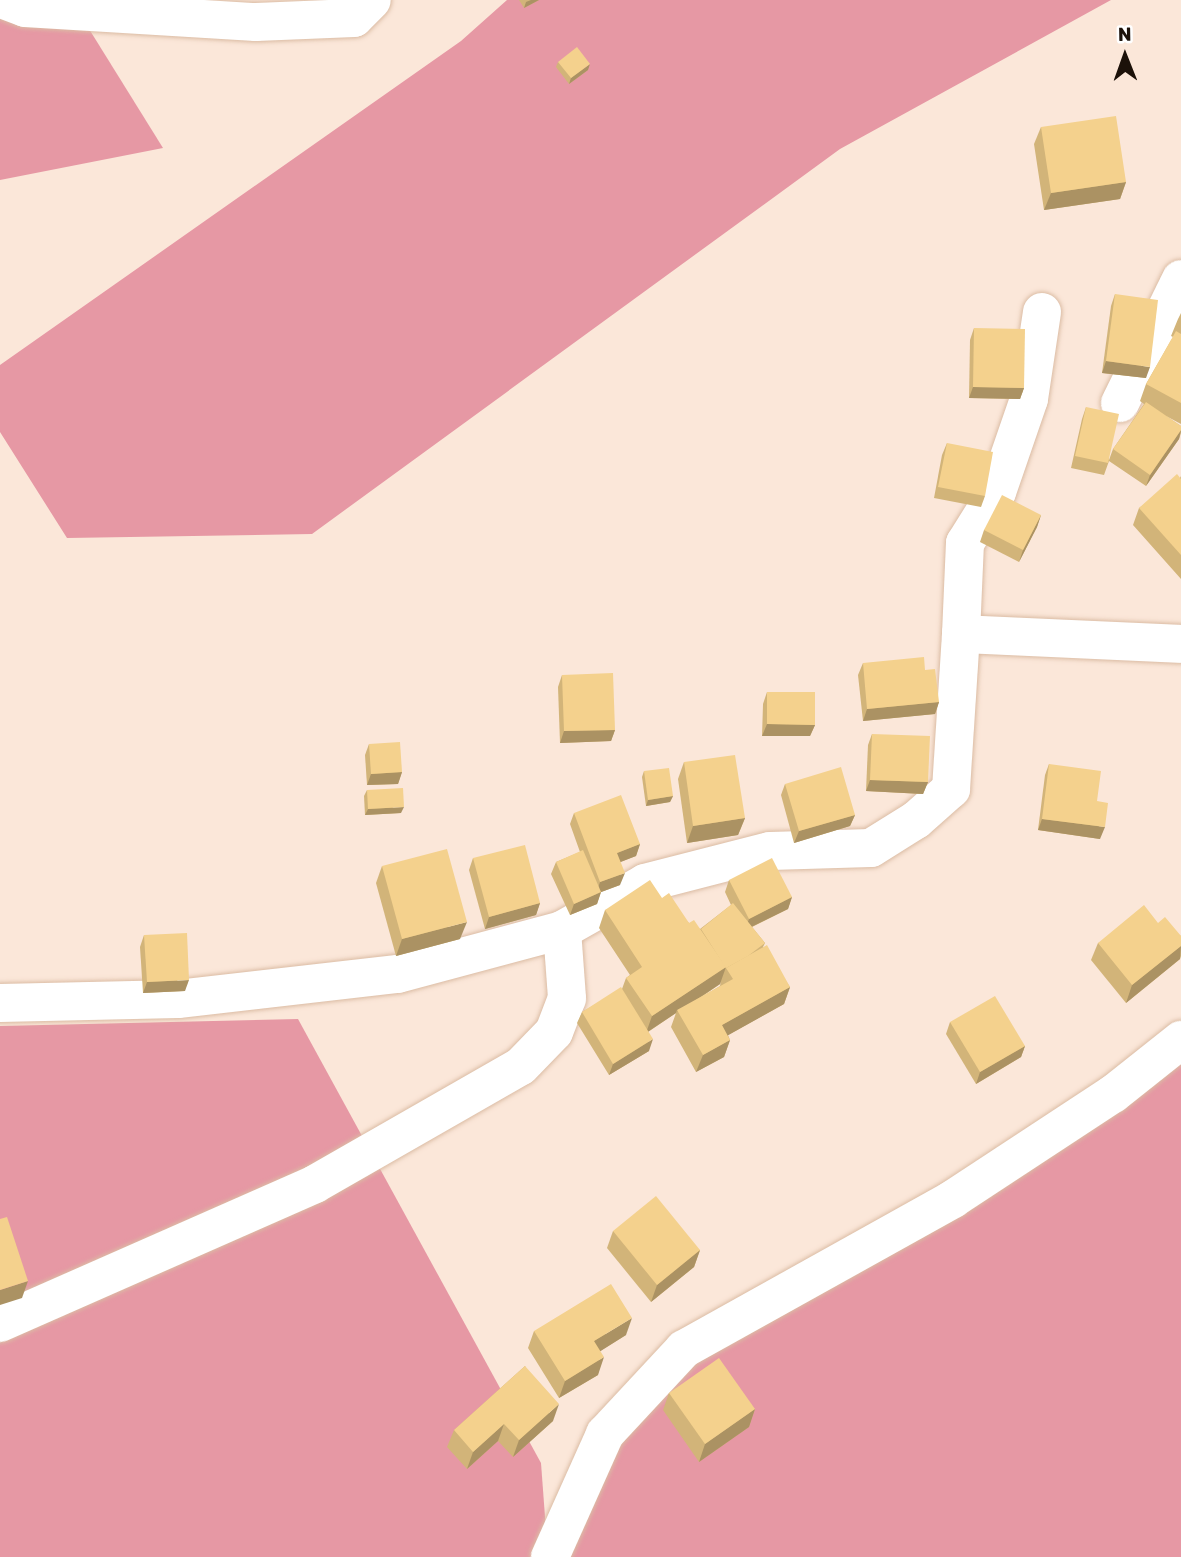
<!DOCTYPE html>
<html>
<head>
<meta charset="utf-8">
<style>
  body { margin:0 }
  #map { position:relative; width:1181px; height:1557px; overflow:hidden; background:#fbe7d9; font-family:Rubik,sans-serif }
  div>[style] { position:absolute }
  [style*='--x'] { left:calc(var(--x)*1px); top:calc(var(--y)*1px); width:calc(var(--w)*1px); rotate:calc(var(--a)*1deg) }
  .forest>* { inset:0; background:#e698a4 }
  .roads { filter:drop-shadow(0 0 2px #dbbca4) drop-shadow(0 0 2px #dbbca4) }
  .minor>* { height:38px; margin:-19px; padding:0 19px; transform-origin:19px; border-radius:19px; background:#fff }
  .wall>* { inset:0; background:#d2b479 }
  .shaded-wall>* { inset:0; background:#ab9263 }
  .building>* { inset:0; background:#f4d18d }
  span { translate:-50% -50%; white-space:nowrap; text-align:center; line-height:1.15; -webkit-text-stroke:7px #fff; paint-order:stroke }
  .north { position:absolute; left:1090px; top:21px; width:70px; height:70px; -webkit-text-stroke:5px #fff; paint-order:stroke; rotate:359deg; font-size:19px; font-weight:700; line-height:28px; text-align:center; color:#1c1109 }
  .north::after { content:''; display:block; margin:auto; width:24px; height:32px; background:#1c1109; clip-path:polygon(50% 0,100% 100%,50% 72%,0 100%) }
</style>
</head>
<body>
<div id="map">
  <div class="forest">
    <div style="clip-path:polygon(0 0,71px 0,163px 148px,0 180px)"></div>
    <div style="clip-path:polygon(507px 0,1111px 0,840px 149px,312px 534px,67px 538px,0 432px,0 365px,461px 41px)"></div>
    <div style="clip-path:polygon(298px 1019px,541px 1463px,548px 1557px,0 1557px,0 1026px)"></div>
    <div style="clip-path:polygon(1181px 1036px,1181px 1557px,566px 1557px,569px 1509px,684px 1349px)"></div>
  </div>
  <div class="roads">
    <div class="minor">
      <div style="--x:4;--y:0;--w:22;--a:21"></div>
      <div style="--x:25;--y:8;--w:231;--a:3.5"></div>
      <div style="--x:256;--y:22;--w:98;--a:-2.3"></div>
      <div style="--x:354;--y:18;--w:25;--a:-45"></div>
      <div style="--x:1120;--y:403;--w:138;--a:-63.8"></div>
      <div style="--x:961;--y:634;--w:91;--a:-87.5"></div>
      <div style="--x:965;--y:543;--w:60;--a:-57.9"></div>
      <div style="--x:997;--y:492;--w:98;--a:-71"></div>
      <div style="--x:1029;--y:399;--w:88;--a:-81.5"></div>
      <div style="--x:0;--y:1003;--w:178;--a:-1.3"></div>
      <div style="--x:178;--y:999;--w:221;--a:-6.5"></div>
      <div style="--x:398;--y:974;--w:170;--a:-15"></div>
      <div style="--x:562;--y:930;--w:95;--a:-29.5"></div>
      <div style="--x:645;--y:883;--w:129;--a:-14.4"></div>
      <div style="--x:770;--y:851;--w:101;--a:-1.7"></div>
      <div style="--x:871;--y:848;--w:53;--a:-31.9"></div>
      <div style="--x:916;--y:820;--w:47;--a:-41.5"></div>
      <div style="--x:951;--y:789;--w:155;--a:-86.3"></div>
      <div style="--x:961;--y:634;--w:220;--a:2.6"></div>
      <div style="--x:0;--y:1323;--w:344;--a:-23.8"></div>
      <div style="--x:315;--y:1184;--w:237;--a:-29.8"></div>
      <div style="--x:521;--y:1066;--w:47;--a:-45.9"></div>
      <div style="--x:554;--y:1032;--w:36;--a:-69"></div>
      <div style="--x:567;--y:998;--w:68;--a:-94.2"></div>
      <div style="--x:550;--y:1557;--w:135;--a:-65.9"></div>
      <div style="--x:605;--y:1434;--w:116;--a:-47.1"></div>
      <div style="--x:684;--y:1349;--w:308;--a:-29.1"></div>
      <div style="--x:953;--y:1199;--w:191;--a:-33.3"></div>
      <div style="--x:1113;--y:1094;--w:87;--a:-38.5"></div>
    </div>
  </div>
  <div class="wall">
    <div style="clip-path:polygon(519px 0,539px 0,524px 8px)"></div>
    <div style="clip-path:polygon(558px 62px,588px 70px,569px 84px,556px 67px)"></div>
    <div style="clip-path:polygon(1041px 127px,1126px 182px,1120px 199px,1044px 210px,1034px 144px)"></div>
    <div style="clip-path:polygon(1115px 294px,1146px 378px,1102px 373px,1111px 306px)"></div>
    <div style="clip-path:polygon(1181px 313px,1181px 424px,1166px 416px,1181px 426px,1181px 433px,1179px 439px,1146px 486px,1109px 461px,1104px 475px,1071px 468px,1082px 419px,1086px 407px,1109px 460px,1113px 449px,1144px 404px,1140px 401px,1146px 384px,1173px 337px,1171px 336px,1178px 319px)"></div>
    <div style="clip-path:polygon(974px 328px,1024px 388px,1020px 399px,969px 398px,970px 340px)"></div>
    <div style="clip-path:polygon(947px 443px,985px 496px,981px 507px,934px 498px,942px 455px)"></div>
    <div style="clip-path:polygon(1181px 476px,1181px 579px,1133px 525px,1139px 508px,1180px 478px)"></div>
    <div style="clip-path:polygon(1041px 515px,1037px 527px,1019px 562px,980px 542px,984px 530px)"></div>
    <div style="clip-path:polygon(863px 663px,939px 702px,935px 714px,863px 721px,858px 675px)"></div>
    <div style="clip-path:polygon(562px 675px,615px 730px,611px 741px,560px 743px,558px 687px)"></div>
    <div style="clip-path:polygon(767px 692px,815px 725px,810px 736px,762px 736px,763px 704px)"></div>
    <div style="clip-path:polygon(872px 734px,928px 782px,923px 794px,866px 791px,868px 745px)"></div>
    <div style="clip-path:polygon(369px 744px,402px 772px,398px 784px,367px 785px,365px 755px)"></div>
    <div style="clip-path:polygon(684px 762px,745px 818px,738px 835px,687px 843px,678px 779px)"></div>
    <div style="clip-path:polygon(1049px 764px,1097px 801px,1100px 839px,1038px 830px,1045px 775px)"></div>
    <div style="clip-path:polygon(644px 771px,673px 796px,670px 802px,646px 806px,642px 777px)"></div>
    <div style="clip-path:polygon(785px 784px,855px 815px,850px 826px,794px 843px,781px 795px)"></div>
    <div style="clip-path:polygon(367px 790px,401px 813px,365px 815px,364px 796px)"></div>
    <div style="clip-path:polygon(574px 813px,640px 844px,636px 856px,620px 862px,620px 885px,601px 892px,597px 904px,570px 915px,551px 874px,556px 862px,580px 852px,570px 824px)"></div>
    <div style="clip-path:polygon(473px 858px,540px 903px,536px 915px,485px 929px,469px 870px)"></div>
    <div style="clip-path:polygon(382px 866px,460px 939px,396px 956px,376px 883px)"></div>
    <div style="clip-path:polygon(evenodd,729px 880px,792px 897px,788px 909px,752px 927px,765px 943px,763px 947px,790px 987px,784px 1004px,728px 1035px,730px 1040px,724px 1057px,696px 1072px,671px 1027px,676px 1013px,648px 1032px,649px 1051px,609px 1075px,577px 1023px,582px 1012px,622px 989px,626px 978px,630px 975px,599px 928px,605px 910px,662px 898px,689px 923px,700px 929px,731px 905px,725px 892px,729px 880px,721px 980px,720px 986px,700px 998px,720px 984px,721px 980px)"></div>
    <div style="clip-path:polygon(1158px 923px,1181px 936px,1181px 956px,1180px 959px,1126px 1003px,1091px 960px,1098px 943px)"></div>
    <div style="clip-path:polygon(144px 935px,185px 991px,143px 993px,140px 947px)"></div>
    <div style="clip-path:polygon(950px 1022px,1025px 1046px,1021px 1057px,976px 1084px,946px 1034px)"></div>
    <div style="clip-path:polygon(613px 1231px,700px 1250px,694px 1267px,651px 1302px,607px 1248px)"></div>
    <div style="clip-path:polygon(534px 1331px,626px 1335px,600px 1351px,598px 1375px,559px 1398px,528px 1348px)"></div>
    <div style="clip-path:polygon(525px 1366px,553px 1421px,513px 1457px,498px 1441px,467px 1469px,447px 1447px,454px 1430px)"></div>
    <div style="clip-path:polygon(669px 1393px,755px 1409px,749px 1427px,699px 1462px,663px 1410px)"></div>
  </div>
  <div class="shaded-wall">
    <div style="clip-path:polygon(531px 0,539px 0,524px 8px,526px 2px)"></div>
    <div style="clip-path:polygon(590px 64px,588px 70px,569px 84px,571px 78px)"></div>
    <div style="clip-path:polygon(1126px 182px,1120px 199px,1044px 210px,1051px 193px)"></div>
    <div style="clip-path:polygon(1106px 361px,1150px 367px,1146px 378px,1102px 373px)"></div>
    <div style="clip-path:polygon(973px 387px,1024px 388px,1020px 399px,969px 398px)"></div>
    <div style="clip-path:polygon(1181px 430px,1179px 439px,1146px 486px,1150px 475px)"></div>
    <div style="clip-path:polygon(1041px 515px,1037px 527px,1019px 562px,1023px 550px)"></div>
    <div style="clip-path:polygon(939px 702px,935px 714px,863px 721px,867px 709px)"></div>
    <div style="clip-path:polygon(767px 724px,815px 725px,810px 736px,762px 736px)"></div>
    <div style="clip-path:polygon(615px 730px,611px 741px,560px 743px,564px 731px)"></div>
    <div style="clip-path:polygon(402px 772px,398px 784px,367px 785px,371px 774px)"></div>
    <div style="clip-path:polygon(870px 780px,928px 782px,923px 794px,866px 791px)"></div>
    <div style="clip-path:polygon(673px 796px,670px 802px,646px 806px,648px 800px)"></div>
    <div style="clip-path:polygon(404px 807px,401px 813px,365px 815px,368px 809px)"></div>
    <div style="clip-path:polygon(855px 815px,850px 826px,794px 843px,799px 831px)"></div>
    <div style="clip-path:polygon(745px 818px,738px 835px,687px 843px,693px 826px)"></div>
    <div style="clip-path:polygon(1042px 819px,1105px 827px,1100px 839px,1038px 830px)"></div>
    <div style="clip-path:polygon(640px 844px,636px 856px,613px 865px,617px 853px)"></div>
    <div style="clip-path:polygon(625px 873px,620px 885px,596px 894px,600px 882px)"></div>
    <div style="clip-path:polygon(601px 892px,597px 904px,570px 915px,574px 904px)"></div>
    <div style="clip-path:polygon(792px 897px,788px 909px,745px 930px,749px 919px)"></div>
    <div style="clip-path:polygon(540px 903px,536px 915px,485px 929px,489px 917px)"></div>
    <div style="clip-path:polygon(467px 922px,460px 939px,396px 956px,402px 939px)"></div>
    <div style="clip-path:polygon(1181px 946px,1180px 959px,1126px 1003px,1132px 985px)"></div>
    <div style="clip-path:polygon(726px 967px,720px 984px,678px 1012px,677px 1010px,676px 1013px,646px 1033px,652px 1016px)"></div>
    <div style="clip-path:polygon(189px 980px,185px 991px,143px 993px,147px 982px)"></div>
    <div style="clip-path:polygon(790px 987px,784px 1004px,716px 1042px,722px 1025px)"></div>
    <div style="clip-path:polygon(653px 1039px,649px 1051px,609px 1075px,613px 1064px)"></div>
    <div style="clip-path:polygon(730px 1040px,724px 1057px,696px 1072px,703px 1055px)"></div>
    <div style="clip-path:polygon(1025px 1046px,1021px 1057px,976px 1084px,980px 1072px)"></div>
    <div style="clip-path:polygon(700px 1250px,694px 1267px,651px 1302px,657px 1285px)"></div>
    <div style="clip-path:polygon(28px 1281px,22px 1298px,0 1305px,0 1290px)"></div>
    <div style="clip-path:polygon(632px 1318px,626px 1335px,588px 1359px,594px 1341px)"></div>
    <div style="clip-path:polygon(604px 1357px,598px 1375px,559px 1398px,565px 1381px)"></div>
    <div style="clip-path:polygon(559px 1404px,553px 1421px,513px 1457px,519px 1440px)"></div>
    <div style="clip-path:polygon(755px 1409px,749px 1427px,699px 1462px,705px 1444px)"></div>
    <div style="clip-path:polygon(504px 1424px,498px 1441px,467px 1469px,473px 1452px)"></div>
  </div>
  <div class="building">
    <div style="clip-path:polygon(577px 47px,590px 64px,571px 78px,558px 62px)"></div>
    <div style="clip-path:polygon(1116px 116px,1126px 182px,1051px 193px,1041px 127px)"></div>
    <div style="clip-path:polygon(1115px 294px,1158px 300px,1150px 367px,1106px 361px)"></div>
    <div style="clip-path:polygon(974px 328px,1025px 329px,1024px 388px,973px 387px)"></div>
    <div style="clip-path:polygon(1176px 331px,1181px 334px,1181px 403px,1146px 384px)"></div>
    <div style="clip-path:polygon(1146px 402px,1181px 426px,1181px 430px,1150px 475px,1113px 449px)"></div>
    <div style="clip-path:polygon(1086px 407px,1119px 414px,1108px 463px,1075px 456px)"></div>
    <div style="clip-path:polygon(947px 443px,993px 452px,985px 496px,938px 487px)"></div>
    <div style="clip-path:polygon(1177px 474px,1181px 479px,1181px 555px,1139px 508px)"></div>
    <div style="clip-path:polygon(1002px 495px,1041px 515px,1023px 550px,984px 530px)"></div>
    <div style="clip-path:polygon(924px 657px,925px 670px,935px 669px,939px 702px,867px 709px,863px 663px)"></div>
    <div style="clip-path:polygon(613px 673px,615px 730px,564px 731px,562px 675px)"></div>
    <div style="clip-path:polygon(767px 692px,815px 692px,815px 725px,767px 724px)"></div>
    <div style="clip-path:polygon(872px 734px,930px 736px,928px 782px,870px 780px)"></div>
    <div style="clip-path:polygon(400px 742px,402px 772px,371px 774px,369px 744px)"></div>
    <div style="clip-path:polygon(735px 755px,745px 818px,693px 826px,684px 762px)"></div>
    <div style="clip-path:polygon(1049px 764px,1101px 771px,1097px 801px,1108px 803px,1105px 827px,1042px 819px)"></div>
    <div style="clip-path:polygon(841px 767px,855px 815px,799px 831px,785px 784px)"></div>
    <div style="clip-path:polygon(669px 768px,673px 796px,648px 800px,644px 771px)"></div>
    <div style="clip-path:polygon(403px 788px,404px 807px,368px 809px,367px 790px)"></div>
    <div style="clip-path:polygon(621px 795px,640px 844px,617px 853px,625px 873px,600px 882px,574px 813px)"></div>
    <div style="clip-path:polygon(525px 845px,540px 903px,489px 917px,473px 858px)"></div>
    <div style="clip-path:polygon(447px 849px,467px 922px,402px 939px,382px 866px)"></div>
    <div style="clip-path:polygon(583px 850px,601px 892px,574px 904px,556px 862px)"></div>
    <div style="clip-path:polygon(772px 858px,792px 897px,749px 919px,729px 880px)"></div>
    <div style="clip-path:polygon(650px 880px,662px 898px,669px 893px,689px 923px,694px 920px,726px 967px,652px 1016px,626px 978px,642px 967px,605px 910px)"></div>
    <div style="clip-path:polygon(733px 903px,765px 943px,748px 956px,726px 968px,727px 970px,701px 929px)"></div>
    <div style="clip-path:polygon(1144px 905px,1158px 923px,1165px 917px,1181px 936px,1181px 946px,1132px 985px,1098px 943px)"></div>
    <div style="clip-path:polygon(187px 933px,189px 980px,147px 982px,144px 935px)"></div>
    <div style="clip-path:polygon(767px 945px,790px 987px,722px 1025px,730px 1040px,703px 1055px,677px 1010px,733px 979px,726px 968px)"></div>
    <div style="clip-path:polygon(621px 987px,653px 1039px,613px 1064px,582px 1012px)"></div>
    <div style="clip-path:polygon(995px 996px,1025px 1046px,980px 1072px,950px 1022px)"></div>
    <div style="clip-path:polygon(656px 1196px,700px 1250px,657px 1285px,613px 1231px)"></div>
    <div style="clip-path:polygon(7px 1217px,28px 1281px,0 1290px,0 1219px)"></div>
    <div style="clip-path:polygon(611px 1284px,632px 1318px,594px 1341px,604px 1357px,565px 1381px,534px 1331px)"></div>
    <div style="clip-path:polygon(719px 1358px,755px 1409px,705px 1444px,669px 1393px)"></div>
    <div style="clip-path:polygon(525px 1366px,559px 1404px,519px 1440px,504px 1424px,473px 1452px,454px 1430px)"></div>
  </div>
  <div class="north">N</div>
</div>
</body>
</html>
